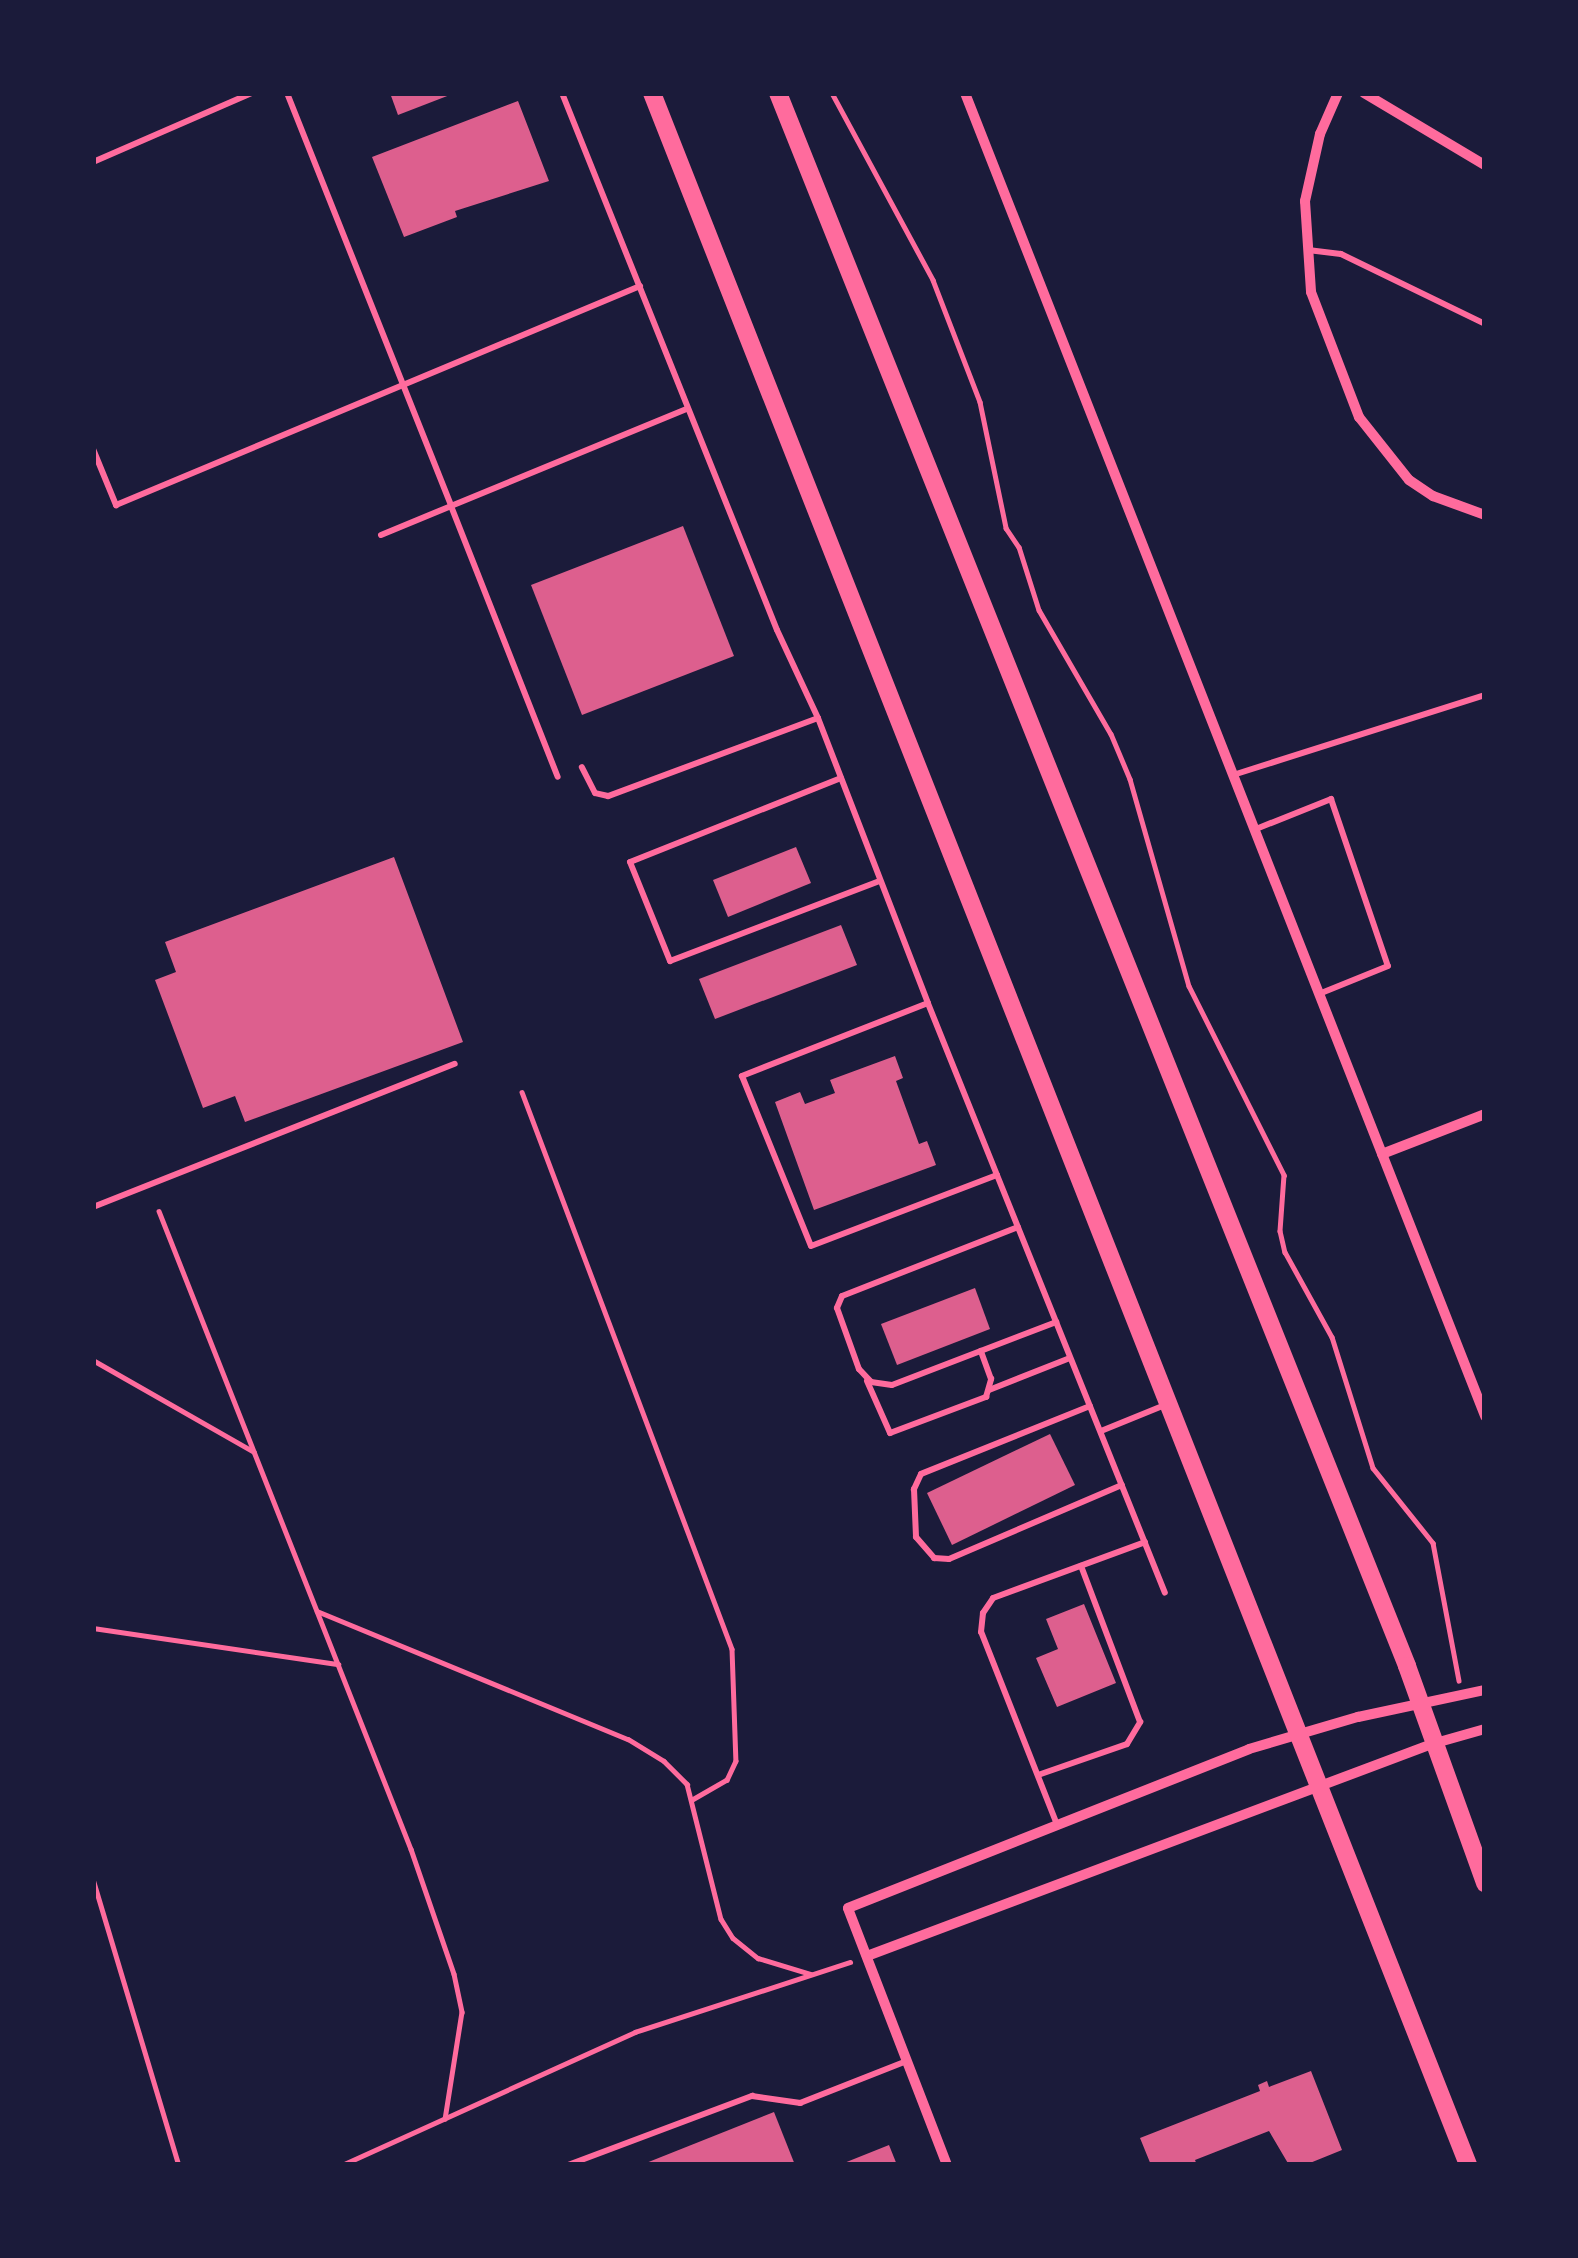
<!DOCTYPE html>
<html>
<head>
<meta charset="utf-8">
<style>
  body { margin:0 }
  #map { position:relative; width:1578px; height:2258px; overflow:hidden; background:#1b1b3a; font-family:"Source Sans 3",sans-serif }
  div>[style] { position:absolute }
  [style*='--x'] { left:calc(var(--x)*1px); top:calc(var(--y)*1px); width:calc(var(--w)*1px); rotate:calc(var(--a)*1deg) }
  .building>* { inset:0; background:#dd5f8e }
  .path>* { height:4.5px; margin:-2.25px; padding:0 2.25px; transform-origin:2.25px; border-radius:2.25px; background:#ff6b9d }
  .service>* { height:6px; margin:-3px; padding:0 3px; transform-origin:3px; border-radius:3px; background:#ff6b9d }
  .minor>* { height:10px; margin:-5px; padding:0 5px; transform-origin:5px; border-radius:5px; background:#ff6b9d }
  .primary>* { height:18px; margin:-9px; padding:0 9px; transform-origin:9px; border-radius:9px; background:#ff6b9d }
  span { translate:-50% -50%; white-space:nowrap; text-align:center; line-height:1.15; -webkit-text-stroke:10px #1b1b3a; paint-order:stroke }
  .frame { position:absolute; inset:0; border:96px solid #1b1b3a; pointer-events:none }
</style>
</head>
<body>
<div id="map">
  <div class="building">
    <div style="clip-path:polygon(390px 93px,455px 93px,398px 115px)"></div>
    <div style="clip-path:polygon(518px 101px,549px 181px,455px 211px,457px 217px,404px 237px,372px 157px)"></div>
    <div style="clip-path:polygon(683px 526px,734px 656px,582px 715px,531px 585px)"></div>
    <div style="clip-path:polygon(796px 847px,811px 883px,728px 917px,713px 880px)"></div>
    <div style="clip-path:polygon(394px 857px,463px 1042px,245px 1122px,235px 1096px,203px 1108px,155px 980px,176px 972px,165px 942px)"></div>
    <div style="clip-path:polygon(841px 925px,857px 965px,715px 1019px,699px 979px)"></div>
    <div style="clip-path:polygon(895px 1056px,903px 1078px,896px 1081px,919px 1144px,927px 1141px,936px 1165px,814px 1210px,775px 1102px,800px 1092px,805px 1104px,835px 1093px,830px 1080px)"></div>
    <div style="clip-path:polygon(975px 1288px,990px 1329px,897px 1365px,881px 1324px)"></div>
    <div style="clip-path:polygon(1050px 1434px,1075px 1485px,952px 1545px,927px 1493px)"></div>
    <div style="clip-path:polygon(1084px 1604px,1116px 1683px,1057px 1707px,1036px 1658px,1058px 1649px,1046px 1619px)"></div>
    <div style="clip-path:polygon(1311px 2071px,1342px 2150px,1305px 2165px,1289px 2165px,1269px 2131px,1195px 2160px,1197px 2165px,1151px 2165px,1140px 2138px,1260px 2091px,1258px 2085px,1267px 2081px,1269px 2087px)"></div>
    <div style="clip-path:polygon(774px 2112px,795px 2165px,641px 2165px)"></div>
    <div style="clip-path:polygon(889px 2145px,897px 2165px,839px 2165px)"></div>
  </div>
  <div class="path">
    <div style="--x:832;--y:93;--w:213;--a:61.6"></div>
    <div style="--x:933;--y:280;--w:131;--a:68.9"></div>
    <div style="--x:980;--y:402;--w:129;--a:78.3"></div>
    <div style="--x:1006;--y:528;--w:23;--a:56"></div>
    <div style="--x:1019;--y:547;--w:66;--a:72.4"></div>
    <div style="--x:1039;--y:610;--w:143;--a:59.9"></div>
    <div style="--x:1111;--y:734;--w:49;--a:67.1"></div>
    <div style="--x:1130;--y:779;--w:215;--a:74.1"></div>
    <div style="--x:1189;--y:986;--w:212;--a:63.3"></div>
    <div style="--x:1284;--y:1175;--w:56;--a:94.1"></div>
    <div style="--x:1280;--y:1231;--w:22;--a:77"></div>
    <div style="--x:1285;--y:1252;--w:97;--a:61.1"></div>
    <div style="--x:1332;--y:1337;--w:137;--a:72.6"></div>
    <div style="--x:1373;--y:1468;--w:96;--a:51.3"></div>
    <div style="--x:1433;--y:1543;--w:140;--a:79.3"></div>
    <div style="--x:522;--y:1092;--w:595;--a:69.34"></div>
    <div style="--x:732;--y:1649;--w:112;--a:88"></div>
    <div style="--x:736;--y:1761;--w:21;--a:115"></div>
    <div style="--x:727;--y:1780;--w:39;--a:150"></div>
    <div style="--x:159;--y:1211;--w:686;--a:68.45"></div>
    <div style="--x:411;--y:1849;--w:132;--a:71"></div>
    <div style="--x:454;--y:1974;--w:39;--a:78"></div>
    <div style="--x:462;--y:2012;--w:108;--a:99"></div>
    <div style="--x:93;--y:1360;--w:185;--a:29.7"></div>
    <div style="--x:317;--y:1611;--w:336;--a:22.4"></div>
    <div style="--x:628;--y:1739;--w:42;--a:31.4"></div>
    <div style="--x:664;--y:1761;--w:33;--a:45"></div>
    <div style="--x:687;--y:1784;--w:139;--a:75.9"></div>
    <div style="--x:721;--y:1919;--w:22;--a:58"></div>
    <div style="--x:733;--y:1938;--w:32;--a:39"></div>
    <div style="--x:758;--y:1958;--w:55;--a:16.8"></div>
    <div style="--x:93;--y:1628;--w:248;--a:8.4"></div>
    <div style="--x:93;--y:1879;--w:299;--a:73.3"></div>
    <div style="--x:342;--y:2165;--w:322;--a:-24.4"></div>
    <div style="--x:635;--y:2032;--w:226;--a:-18"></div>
  </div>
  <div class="service">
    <div style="--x:287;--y:93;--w:444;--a:68.3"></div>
    <div style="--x:451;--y:506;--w:254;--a:-22.4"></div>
    <div style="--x:562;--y:93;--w:578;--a:68.18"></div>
    <div style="--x:777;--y:630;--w:97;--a:65"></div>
    <div style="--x:818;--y:718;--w:224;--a:159.6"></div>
    <div style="--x:608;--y:796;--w:13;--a:-167"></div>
    <div style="--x:595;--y:793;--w:29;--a:-117"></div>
    <div style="--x:93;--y:162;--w:173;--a:-23.5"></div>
    <div style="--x:1308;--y:250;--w:33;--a:7"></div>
    <div style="--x:1341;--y:254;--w:160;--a:25.9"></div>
    <div style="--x:93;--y:449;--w:61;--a:67.7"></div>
    <div style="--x:116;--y:505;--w:568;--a:-22.68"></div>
    <div style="--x:381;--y:535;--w:76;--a:-22.5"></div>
    <div style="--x:451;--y:506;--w:291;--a:68.5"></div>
    <div style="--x:818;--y:718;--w:305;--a:68.9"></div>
    <div style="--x:928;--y:1003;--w:200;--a:158.6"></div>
    <div style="--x:742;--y:1076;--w:183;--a:67.9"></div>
    <div style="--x:811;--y:1246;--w:199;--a:-20.9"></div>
    <div style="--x:997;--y:1175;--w:185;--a:-111.9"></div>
    <div style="--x:1233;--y:775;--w:264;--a:-17.6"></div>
    <div style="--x:841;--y:778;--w:227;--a:158.3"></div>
    <div style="--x:630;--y:862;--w:107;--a:68"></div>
    <div style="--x:670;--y:961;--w:225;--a:-20.9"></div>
    <div style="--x:1256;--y:829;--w:81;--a:-21.8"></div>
    <div style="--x:1331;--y:799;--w:176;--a:71.2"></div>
    <div style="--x:1388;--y:966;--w:74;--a:157.9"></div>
    <div style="--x:997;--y:1175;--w:450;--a:68.1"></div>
    <div style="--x:93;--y:1207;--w:389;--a:-21.6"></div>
    <div style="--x:1018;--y:1227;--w:189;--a:158.6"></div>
    <div style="--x:842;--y:1296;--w:13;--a:113"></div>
    <div style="--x:837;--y:1308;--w:65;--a:70.2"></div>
    <div style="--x:859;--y:1369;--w:18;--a:47"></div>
    <div style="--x:871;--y:1382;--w:21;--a:8"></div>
    <div style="--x:892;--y:1385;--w:176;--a:-21"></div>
    <div style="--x:867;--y:1381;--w:57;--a:66.1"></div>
    <div style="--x:890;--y:1433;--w:103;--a:-20.6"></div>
    <div style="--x:986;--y:1397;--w:19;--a:-74"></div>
    <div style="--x:991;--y:1379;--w:30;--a:-110"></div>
    <div style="--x:989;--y:1390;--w:87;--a:-21.6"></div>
    <div style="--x:1090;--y:1406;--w:182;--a:158.1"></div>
    <div style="--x:921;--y:1474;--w:17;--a:115"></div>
    <div style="--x:914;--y:1489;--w:48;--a:87.6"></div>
    <div style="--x:916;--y:1537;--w:28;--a:49"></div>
    <div style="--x:934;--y:1558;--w:15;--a:4"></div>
    <div style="--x:949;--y:1559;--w:188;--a:-23.2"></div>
    <div style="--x:1101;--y:1431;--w:69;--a:-22.1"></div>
    <div style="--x:1038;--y:1775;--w:94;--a:-19.2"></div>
    <div style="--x:1127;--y:1744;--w:26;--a:-59"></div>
    <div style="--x:1140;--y:1722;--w:167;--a:-110.7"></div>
    <div style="--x:1056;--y:1822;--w:204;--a:-111.5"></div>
    <div style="--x:981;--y:1632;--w:19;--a:-84"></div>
    <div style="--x:983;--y:1613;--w:18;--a:-56"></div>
    <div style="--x:993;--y:1598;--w:162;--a:-20.2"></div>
    <div style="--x:568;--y:2165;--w:197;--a:-20.6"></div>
    <div style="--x:752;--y:2096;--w:49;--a:8.3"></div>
    <div style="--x:800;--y:2103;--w:112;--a:-21.5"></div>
  </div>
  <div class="minor">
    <div style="--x:965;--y:93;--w:1422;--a:68.54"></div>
    <div style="--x:1338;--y:93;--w:45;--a:113.7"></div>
    <div style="--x:1320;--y:134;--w:69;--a:102.6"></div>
    <div style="--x:1305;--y:201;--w:91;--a:86.2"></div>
    <div style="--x:1311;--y:292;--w:134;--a:69"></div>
    <div style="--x:1359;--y:417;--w:80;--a:51.6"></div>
    <div style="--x:1409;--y:480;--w:29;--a:34"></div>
    <div style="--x:1433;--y:496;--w:55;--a:20.1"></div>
    <div style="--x:1364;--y:93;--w:141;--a:30.8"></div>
    <div style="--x:1382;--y:1154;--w:110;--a:-21.2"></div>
    <div style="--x:867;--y:1956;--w:603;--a:-20.57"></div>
    <div style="--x:1432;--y:1744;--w:55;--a:-15.8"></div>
    <div style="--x:947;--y:2165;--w:275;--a:-111.1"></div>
    <div style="--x:848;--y:1908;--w:431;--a:-21.6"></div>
    <div style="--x:1249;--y:1749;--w:114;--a:-16.4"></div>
    <div style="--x:1358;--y:1717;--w:130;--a:-12"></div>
  </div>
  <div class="primary">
    <div style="--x:652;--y:93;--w:2227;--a:68.5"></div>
    <div style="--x:778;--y:93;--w:1694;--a:68.2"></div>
    <div style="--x:1407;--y:1666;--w:231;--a:70.2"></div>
  </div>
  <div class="frame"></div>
</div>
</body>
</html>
